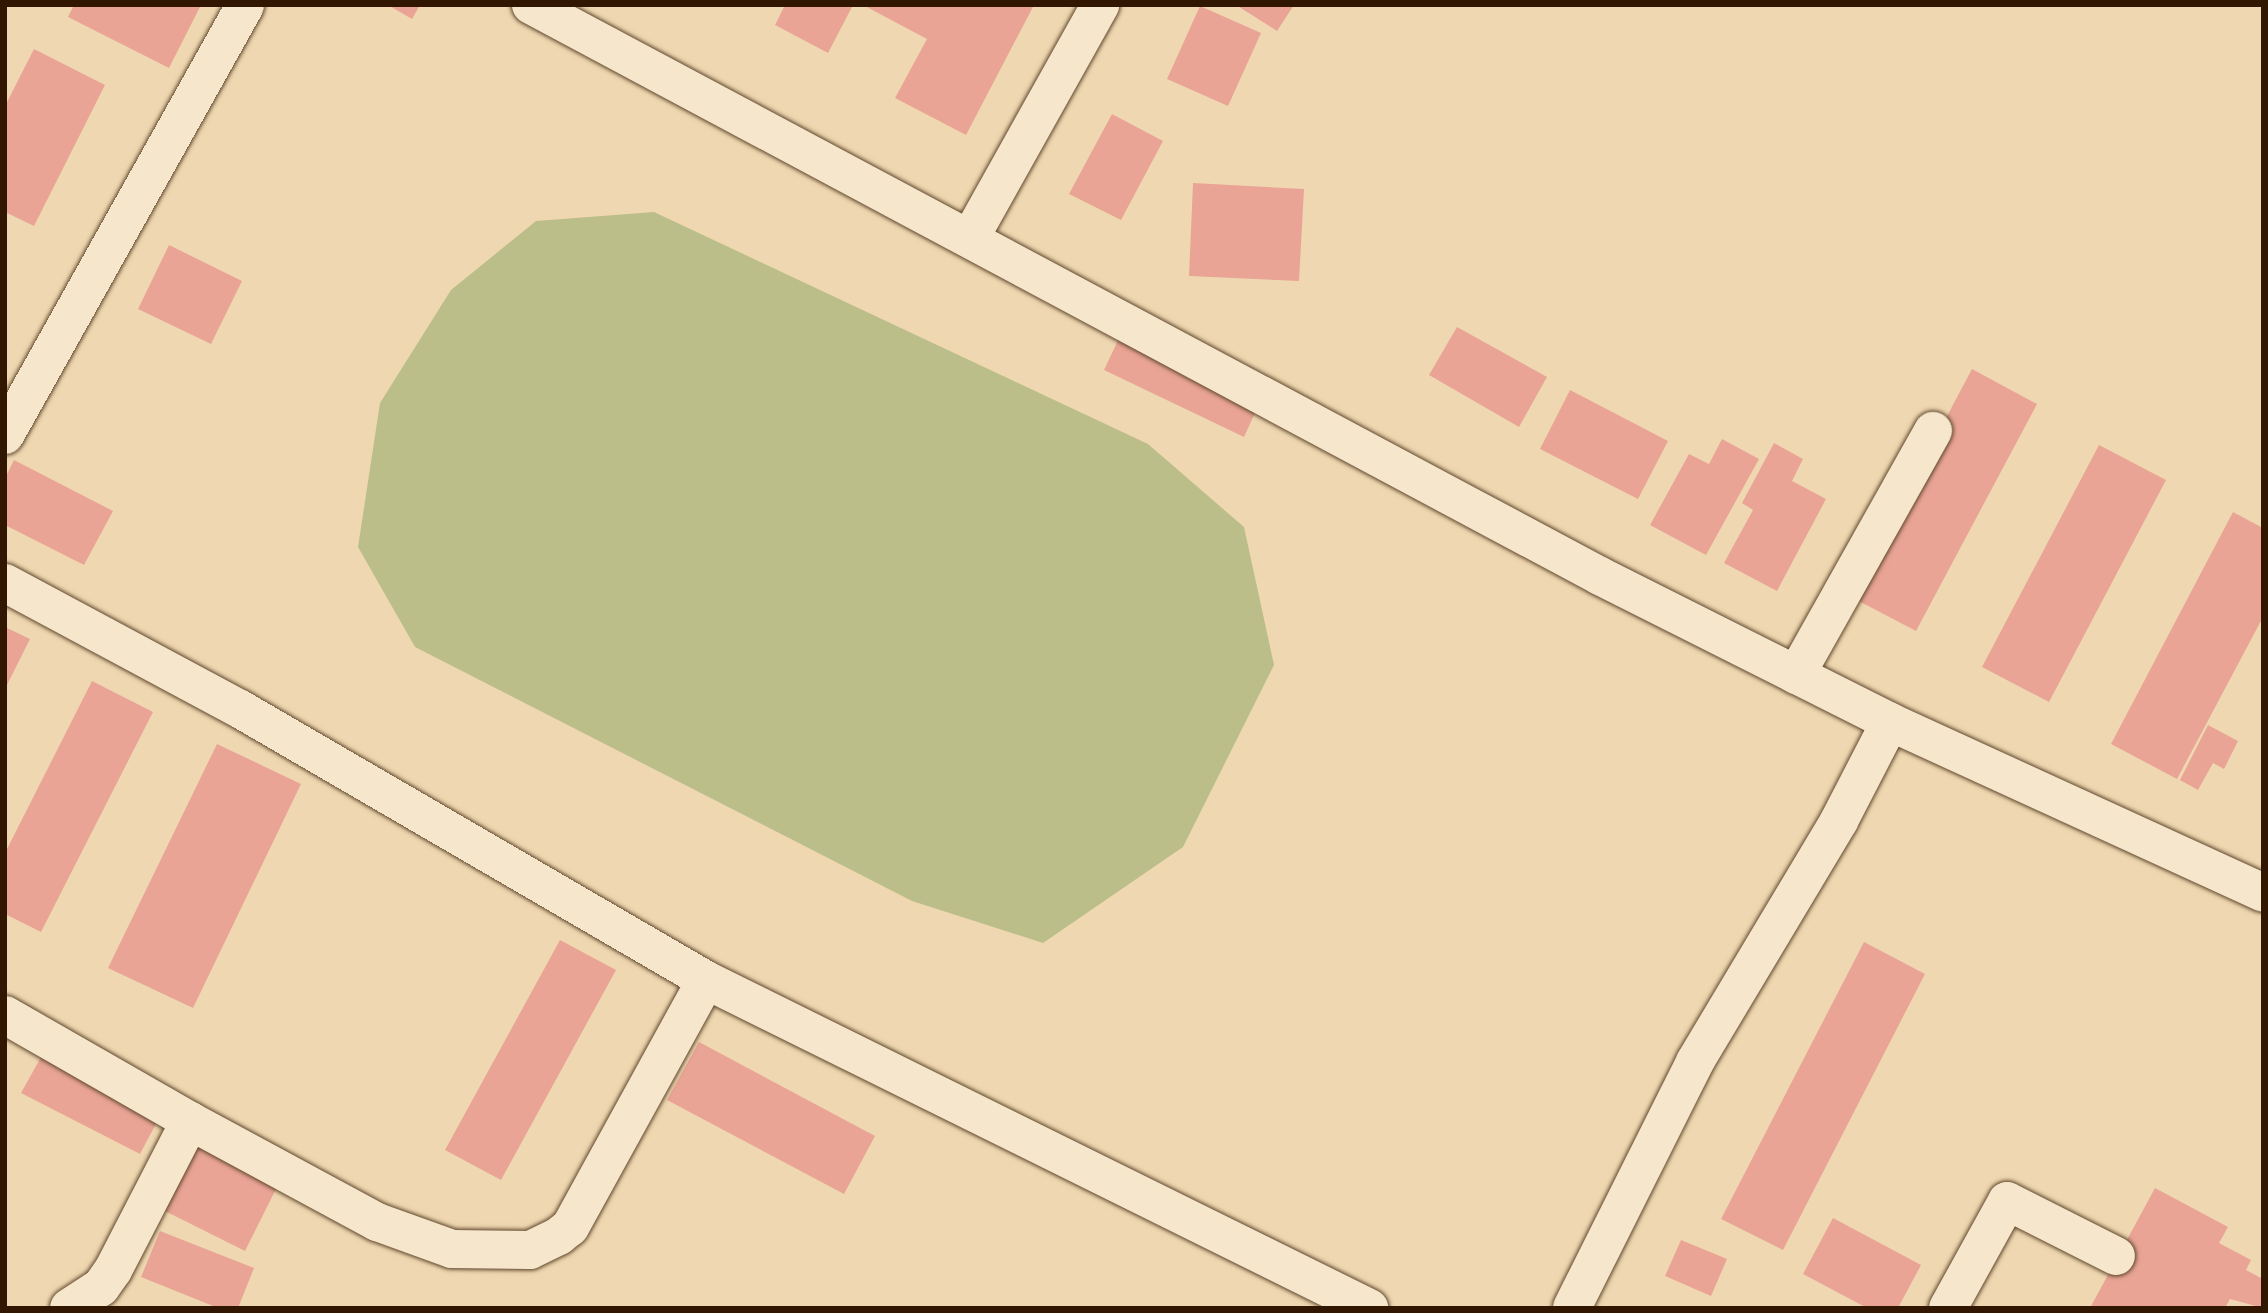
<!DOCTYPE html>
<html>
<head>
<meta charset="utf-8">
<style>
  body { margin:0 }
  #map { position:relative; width:2268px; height:1313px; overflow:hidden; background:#efd8b1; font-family:"IM FELL English",serif }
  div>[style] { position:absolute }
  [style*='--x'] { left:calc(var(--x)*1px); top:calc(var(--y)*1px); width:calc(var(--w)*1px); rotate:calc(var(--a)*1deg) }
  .green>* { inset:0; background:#bcbe89 }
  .building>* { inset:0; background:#e9a495 }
  .roads { filter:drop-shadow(0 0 2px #60472d) drop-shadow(0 0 2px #60472d) }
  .minor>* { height:38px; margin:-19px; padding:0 19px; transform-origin:19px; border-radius:19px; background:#f5e6cc }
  span { translate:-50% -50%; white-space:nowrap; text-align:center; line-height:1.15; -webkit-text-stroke:5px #f5e6cc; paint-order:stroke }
  .frame { position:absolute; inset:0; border:7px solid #311701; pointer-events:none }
</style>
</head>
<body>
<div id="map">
  <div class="green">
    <div style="clip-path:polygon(654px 212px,1148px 444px,1244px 527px,1274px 665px,1183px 847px,1043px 943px,912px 901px,415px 647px,358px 547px,380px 403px,451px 290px,536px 221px)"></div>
  </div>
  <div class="building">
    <div style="clip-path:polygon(74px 5px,201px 5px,169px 68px,68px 17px)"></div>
    <div style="clip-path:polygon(388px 5px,420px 5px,412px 19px)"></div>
    <div style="clip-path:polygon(785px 5px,853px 5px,828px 53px,775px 25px)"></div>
    <div style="clip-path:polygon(863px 5px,1034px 5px,966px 135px,895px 98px,927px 39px)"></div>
    <div style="clip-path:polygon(1236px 5px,1294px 5px,1277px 31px)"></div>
    <div style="clip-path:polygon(1200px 6px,1261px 33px,1228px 106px,1167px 79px)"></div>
    <div style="clip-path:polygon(34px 49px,105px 85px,34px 226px,5px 212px,5px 106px)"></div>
    <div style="clip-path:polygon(1112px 114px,1163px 141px,1121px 220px,1069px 194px)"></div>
    <div style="clip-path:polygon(1193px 183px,1304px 189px,1299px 281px,1189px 276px)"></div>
    <div style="clip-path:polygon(169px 245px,242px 281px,211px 344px,138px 309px)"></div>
    <div style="clip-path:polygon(1457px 327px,1547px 377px,1519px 427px,1429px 375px)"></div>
    <div style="clip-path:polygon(1120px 336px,1260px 402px,1244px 437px,1104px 370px)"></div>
    <div style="clip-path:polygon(1972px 369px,2037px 404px,1916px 631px,1851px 597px)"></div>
    <div style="clip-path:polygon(1570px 390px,1668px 441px,1638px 499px,1540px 449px)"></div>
    <div style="clip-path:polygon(1722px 439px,1759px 459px,1706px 555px,1650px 525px,1689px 454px,1709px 464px)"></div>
    <div style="clip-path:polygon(1774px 443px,1803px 459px,1792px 481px,1826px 499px,1777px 591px,1724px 563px,1753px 510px,1742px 503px)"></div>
    <div style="clip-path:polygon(2099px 445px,2166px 480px,2049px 702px,1982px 667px)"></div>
    <div style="clip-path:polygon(14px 460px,113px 511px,84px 565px,5px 525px,5px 478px)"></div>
    <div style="clip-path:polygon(2233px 512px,2263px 528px,2263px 617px,2177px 779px,2111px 744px)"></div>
    <div style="clip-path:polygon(5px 627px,30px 639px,5px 689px)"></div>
    <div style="clip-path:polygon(92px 681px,153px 712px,41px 932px,5px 914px,5px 853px)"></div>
    <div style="clip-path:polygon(2208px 725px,2238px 741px,2224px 769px,2213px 763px,2198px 790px,2180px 780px)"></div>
    <div style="clip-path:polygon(217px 744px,301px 784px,193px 1008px,108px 968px)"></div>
    <div style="clip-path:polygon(560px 940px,616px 970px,501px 1180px,445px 1150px)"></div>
    <div style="clip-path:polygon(1864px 942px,1925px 974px,1783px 1250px,1721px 1219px)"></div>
    <div style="clip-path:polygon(699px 1042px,875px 1136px,844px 1194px,667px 1100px)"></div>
    <div style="clip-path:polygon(41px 1057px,159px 1118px,140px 1154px,21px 1093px)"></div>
    <div style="clip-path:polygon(195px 1143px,278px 1185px,245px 1251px,161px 1209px)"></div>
    <div style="clip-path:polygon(2155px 1188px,2228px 1227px,2219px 1243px,2251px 1260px,2246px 1270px,2263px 1279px,2263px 1308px,2230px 1299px,2225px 1308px,2090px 1308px)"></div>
    <div style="clip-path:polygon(1833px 1218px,1921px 1265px,1898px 1308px,1867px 1308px,1803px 1274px)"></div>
    <div style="clip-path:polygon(160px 1231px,254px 1268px,238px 1308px,218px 1308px,141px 1277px)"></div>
    <div style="clip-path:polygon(1681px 1240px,1727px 1259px,1711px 1296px,1665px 1276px)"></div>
  </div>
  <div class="roads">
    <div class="minor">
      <div style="--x:531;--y:5;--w:1212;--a:28.11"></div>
      <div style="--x:1600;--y:576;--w:325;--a:26.7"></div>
      <div style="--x:1890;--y:722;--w:111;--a:117.3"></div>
      <div style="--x:1839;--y:821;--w:281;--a:120.9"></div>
      <div style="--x:1695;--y:1062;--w:275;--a:116.6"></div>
      <div style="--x:970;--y:238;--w:267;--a:-60.8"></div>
      <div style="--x:5;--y:435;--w:492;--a:-60.8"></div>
      <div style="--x:5;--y:583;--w:267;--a:28.2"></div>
      <div style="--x:240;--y:709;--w:539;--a:30.18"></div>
      <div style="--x:706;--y:980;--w:282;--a:118.8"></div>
      <div style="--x:570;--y:1227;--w:14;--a:141"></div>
      <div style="--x:559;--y:1236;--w:32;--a:154"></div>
      <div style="--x:530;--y:1250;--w:78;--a:-179.3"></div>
      <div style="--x:452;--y:1249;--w:80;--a:-160.2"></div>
      <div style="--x:377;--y:1222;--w:213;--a:-151.6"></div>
      <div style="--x:190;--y:1121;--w:168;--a:117.3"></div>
      <div style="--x:113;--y:1270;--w:21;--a:125"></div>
      <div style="--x:101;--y:1287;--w:38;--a:147"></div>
      <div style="--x:1796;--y:675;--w:280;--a:-60.7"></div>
      <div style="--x:1890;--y:722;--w:410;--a:24.6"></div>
      <div style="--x:706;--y:980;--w:740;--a:26.32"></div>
      <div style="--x:5;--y:1015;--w:213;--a:29.8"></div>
      <div style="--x:1948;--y:1308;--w:122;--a:-61.1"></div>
      <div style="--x:2007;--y:1201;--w:122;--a:26.8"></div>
    </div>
  </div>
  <div class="frame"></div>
</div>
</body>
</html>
